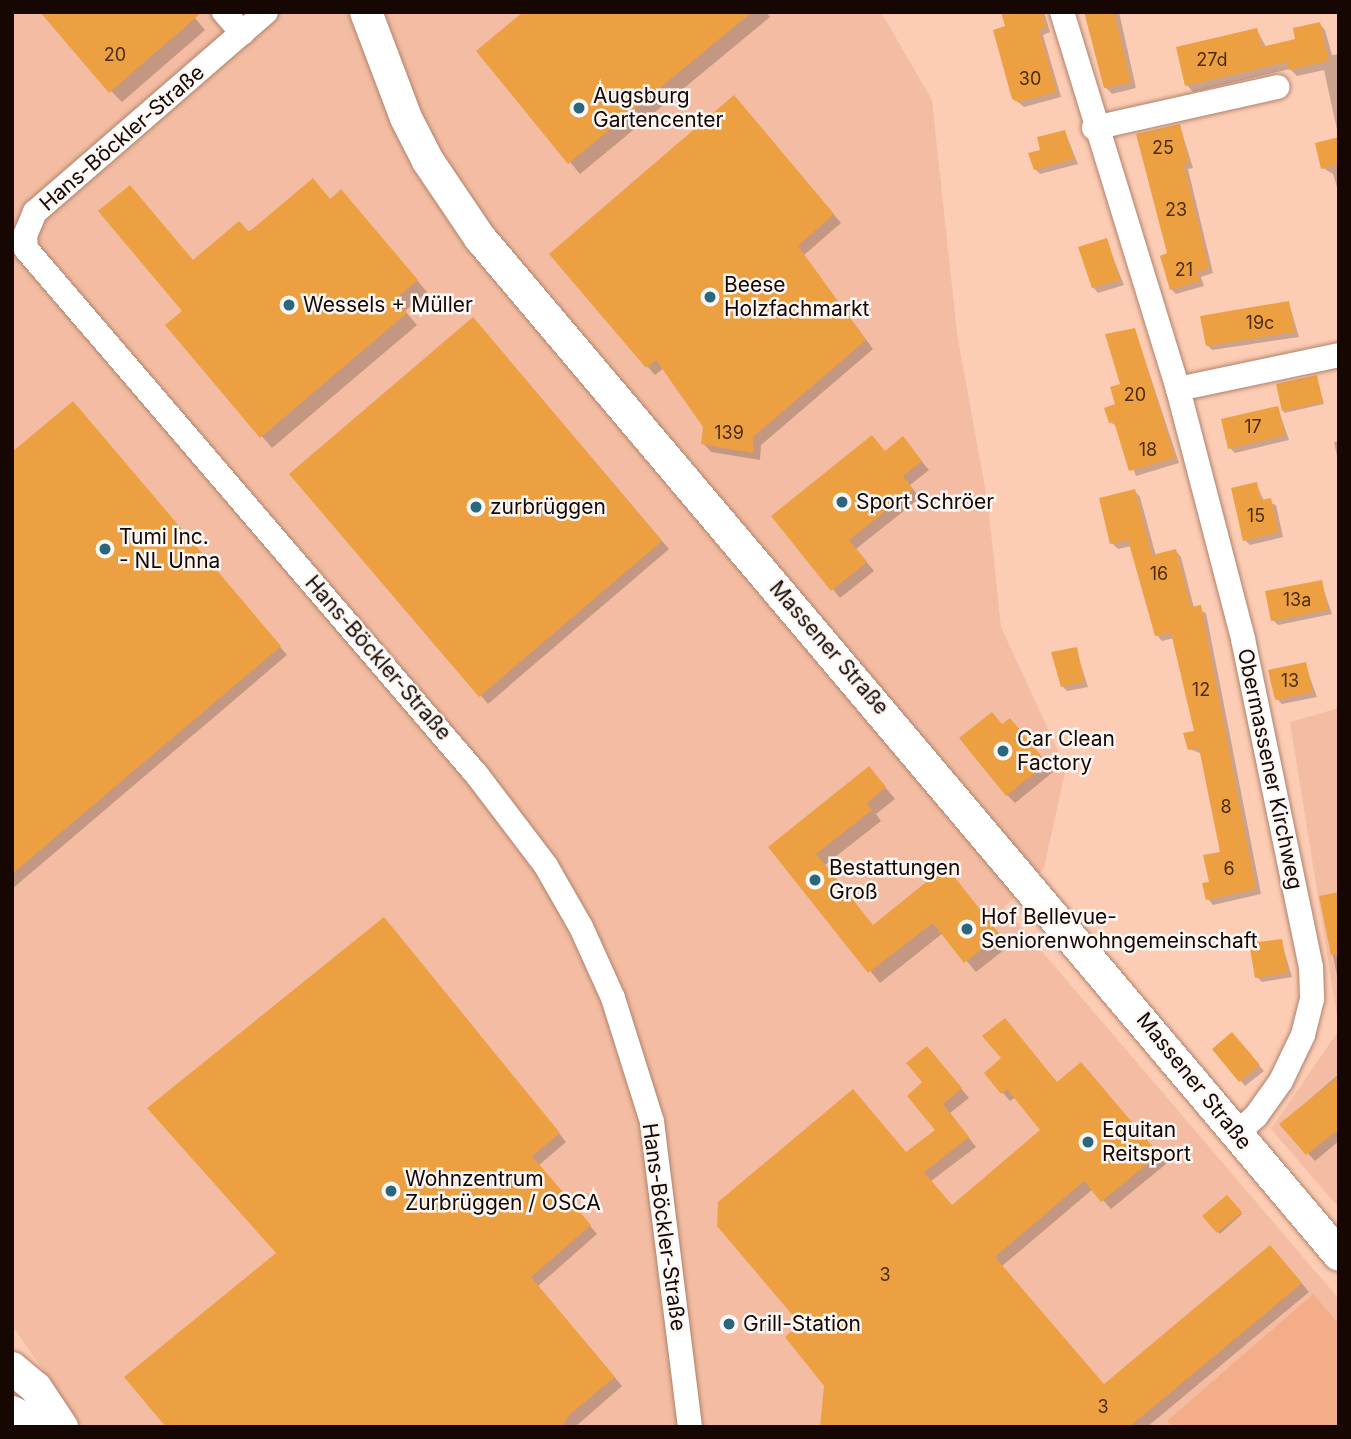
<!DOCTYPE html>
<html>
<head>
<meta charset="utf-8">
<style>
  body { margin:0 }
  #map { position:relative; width:1351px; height:1439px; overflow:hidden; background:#fdccb4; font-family:Inter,sans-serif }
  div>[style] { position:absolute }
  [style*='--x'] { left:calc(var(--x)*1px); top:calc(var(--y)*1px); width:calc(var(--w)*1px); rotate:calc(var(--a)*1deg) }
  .built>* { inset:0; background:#f4bda3 }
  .green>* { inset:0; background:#f3ad89 }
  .shadow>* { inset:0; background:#0003 }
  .building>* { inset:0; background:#eda042 }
  .roads { filter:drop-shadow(0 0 2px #af826c) drop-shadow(0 0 2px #af826c) }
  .minor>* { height:24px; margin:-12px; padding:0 12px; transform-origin:12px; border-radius:12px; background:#fff }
  .major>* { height:32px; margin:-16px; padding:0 16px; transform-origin:16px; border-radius:16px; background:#fff }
  .dots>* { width:19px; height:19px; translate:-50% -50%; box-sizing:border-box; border:4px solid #fdf8f5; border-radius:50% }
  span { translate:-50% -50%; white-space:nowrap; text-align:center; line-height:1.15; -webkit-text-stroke:5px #fdf8f5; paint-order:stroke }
  .number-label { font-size:18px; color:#4c2d12 }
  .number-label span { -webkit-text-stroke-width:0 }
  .poi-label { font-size:21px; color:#160702 }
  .left { translate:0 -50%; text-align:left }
  .street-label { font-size:21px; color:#160702 }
  .frame { position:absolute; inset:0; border:14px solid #160702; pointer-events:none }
</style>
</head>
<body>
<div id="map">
  <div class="built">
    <div style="clip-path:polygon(12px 12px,881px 12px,932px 100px,957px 333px,988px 504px,1001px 627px,1066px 768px,1044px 868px,1004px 907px,1339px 1299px,1339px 1427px,82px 1427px,12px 1325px)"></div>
    <div style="clip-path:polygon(1339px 708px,1339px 1028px,1290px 722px)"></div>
    <div style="clip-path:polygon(1339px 1030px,1339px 1208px,1271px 1129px)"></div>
  </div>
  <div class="green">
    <div style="clip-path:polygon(1313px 1294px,1339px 1324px,1339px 1427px,1172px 1427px,1167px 1421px)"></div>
  </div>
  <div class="shadow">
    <div style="clip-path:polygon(190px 12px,205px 30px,122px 102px,111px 91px)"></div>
    <div style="clip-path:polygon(526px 12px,766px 12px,770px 17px,580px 174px,478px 51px)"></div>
    <div style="clip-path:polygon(1005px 12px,1044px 12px,1050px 32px,1043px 35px,1061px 97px,1024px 107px,1013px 98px)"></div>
    <div style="clip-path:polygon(1087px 12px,1119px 12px,1136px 88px,1112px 94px,1105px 87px)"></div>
    <div style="clip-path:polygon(1319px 23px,1325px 30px,1332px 55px,1339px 54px,1339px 194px,1333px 174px,1323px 168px,1339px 139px,1324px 70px,1297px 76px,1290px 69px,1193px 92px,1187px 85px,1257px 30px,1266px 47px,1297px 40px)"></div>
    <div style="clip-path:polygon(742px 105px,841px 223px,804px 255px,873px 349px,761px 445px,760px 460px,711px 452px,703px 443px,705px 426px,664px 368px,655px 375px,648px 367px,551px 254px)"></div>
    <div style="clip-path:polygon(1180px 126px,1193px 168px,1188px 169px,1213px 273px,1201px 277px,1204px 286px,1176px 294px,1171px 289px,1170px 255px)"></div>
    <div style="clip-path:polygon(1065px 132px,1078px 164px,1040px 174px,1035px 169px)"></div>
    <div style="clip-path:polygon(323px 191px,331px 200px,352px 203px,427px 292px,405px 311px,417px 325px,272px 448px,167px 325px,185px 311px,194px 261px)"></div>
    <div style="clip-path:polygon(1106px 240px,1124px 285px,1098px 293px,1093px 287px)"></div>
    <div style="clip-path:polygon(1289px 303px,1299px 337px,1212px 350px,1207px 345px)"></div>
    <div style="clip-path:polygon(481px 327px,669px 549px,488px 704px,292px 474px)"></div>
    <div style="clip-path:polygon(1135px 330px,1179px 463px,1136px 476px,1118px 427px,1110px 422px)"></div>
    <div style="clip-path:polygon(1316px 377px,1324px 404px,1284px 413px,1278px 385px)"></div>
    <div style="clip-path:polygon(1278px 408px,1289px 440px,1235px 453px,1230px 448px)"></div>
    <div style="clip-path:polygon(80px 412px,287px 655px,12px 889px,12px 455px)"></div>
    <div style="clip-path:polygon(1339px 441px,1339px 465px,1334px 442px)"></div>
    <div style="clip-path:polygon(910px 447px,929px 470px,910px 485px,920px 498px,856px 549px,874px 571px,840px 598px,773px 516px,885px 452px)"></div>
    <div style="clip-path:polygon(1256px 484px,1264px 501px,1276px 505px,1283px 537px,1250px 545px,1245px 540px)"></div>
    <div style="clip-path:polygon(1135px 491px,1140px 497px,1156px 556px,1176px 551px,1181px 557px,1194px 608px,1206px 613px,1261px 894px,1213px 905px,1208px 899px,1222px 853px,1202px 754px,1190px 749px,1196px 732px,1174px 638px,1162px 641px,1157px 635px,1131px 546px,1118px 549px,1112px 543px)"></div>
    <div style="clip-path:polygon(1321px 582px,1332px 614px,1278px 625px,1273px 620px)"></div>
    <div style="clip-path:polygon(1076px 649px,1088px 687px,1067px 691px,1062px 686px)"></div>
    <div style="clip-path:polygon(1305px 664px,1317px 697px,1282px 704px,1277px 699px)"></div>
    <div style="clip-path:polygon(1003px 726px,1018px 728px,1053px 772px,1015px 803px,1007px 795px)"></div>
    <div style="clip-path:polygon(869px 768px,895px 799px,876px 814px,881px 821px,825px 865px,874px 927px,946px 868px,1009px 946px,976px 972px,943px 933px,880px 983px,770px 847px)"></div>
    <div style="clip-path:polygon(1339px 894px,1339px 985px,1321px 898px)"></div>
    <div style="clip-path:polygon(392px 927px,566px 1142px,539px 1165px,597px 1234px,538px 1286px,622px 1386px,575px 1427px,168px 1427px,278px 1253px)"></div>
    <div style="clip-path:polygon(1281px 940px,1292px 977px,1262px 982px,1257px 977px)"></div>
    <div style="clip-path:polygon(1237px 1040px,1264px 1071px,1245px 1086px,1215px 1049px)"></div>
    <div style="clip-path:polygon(935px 1057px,969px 1098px,950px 1113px,976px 1147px,931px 1181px,952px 1207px,1043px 1130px,1016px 1097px,1010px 1101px,986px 1073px,1058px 1084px,1090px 1073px,1166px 1164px,1111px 1209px,1093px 1189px,1002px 1266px,1104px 1386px,1279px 1256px,1309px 1292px,1147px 1427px,822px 1427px,826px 1385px,803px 1324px,907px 1153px,937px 1130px,924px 1083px)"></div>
    <div style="clip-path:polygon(1339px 1074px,1339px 1141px,1315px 1161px,1281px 1124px)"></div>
    <div style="clip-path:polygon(1227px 1197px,1242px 1214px,1220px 1234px,1205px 1216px)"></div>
  </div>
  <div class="building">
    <div style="clip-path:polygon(40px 12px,202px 12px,109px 93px)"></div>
    <div style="clip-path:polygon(523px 12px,752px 12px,568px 164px,476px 51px)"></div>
    <div style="clip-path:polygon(1001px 12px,1042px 12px,1046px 27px,1039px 30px,1057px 92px,1018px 102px,1012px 99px,993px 30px,1005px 26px)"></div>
    <div style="clip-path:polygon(1084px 12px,1114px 12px,1131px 82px,1104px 88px)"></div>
    <div style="clip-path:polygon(1320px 22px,1329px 61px,1289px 70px,1287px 62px,1185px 86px,1176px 47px,1257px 28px,1262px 47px,1295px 39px,1293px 28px)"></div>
    <div style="clip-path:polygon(734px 95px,834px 214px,798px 246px,866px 340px,753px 437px,753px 453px,701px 444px,703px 427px,656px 360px,646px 368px,549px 254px)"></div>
    <div style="clip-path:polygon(1180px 124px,1189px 163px,1184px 164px,1209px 268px,1197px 272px,1200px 281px,1170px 290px,1160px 256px,1167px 253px,1136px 134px)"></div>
    <div style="clip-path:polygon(1065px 130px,1074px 159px,1034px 170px,1028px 153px,1040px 150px,1037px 137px)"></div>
    <div style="clip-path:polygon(1339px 137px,1339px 164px,1321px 169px,1315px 143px)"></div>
    <div style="clip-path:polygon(313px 178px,330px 199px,341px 189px,418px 280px,395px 299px,407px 313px,260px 438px,165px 325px,182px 311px,98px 211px,130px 185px,193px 260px,239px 221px,249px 232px)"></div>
    <div style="clip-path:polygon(1107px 238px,1120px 280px,1092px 288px,1078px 247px)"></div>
    <div style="clip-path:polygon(1289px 301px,1295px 332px,1206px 346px,1200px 316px)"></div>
    <div style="clip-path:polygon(473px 317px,662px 541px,479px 697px,289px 474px)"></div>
    <div style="clip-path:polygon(1135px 328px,1175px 458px,1129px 471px,1114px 422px,1109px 423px,1104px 408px,1115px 404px,1110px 387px,1120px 384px,1105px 334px)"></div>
    <div style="clip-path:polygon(1317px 375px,1323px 402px,1282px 411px,1276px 384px)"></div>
    <div style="clip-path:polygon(73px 401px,281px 646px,12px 874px,12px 452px)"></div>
    <div style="clip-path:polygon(1278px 406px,1285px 435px,1228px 449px,1221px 419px)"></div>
    <div style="clip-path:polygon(872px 435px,885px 451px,903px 436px,922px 461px,903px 476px,913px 489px,849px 540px,867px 562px,831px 591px,771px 516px)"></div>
    <div style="clip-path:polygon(1257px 482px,1261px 500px,1271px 498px,1279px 532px,1243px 541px,1231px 488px)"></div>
    <div style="clip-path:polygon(1135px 489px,1152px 555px,1176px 549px,1191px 607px,1201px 605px,1256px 889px,1206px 900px,1202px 883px,1209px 882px,1203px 855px,1220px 852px,1199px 748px,1188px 750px,1183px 733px,1194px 731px,1171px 633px,1155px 636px,1128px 540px,1110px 544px,1099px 498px)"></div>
    <div style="clip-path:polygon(1322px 580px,1328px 610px,1271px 621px,1265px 591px)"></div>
    <div style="clip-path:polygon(1077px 647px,1084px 682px,1061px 687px,1051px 652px)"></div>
    <div style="clip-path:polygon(1306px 662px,1313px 692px,1275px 700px,1268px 670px)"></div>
    <div style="clip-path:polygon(992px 712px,1002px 724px,1010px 718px,1047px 763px,1006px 796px,959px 738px)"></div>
    <div style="clip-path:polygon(869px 766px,886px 787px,867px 803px,872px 810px,816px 854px,873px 925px,946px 866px,1000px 935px,964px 963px,933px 923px,868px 973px,768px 847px)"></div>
    <div style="clip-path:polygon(1339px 892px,1339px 954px,1331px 955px,1319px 896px)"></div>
    <div style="clip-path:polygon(384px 917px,560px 1133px,532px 1156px,591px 1225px,531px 1277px,615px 1377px,570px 1414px,562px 1427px,166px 1427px,124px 1377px,276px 1253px,147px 1108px)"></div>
    <div style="clip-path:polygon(1282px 939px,1288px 973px,1255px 978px,1249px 943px)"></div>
    <div style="clip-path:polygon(1005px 1018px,1057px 1082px,1081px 1062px,1159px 1154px,1101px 1202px,1084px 1181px,995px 1257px,1104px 1384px,1270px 1245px,1302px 1283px,1129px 1427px,820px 1427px,824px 1386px,785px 1337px,800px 1324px,717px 1226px,718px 1202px,853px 1089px,906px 1152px,935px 1130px,907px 1096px,922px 1082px,906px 1063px,927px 1046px,962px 1088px,943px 1104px,969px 1137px,924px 1172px,952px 1205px,1040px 1130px,1007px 1089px,1001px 1094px,984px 1073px,1001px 1058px,982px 1036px)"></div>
    <div style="clip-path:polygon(1232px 1032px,1260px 1065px,1239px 1082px,1212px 1049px)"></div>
    <div style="clip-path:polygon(1339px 1076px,1339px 1129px,1306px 1155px,1279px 1124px)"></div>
    <div style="clip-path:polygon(1227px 1195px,1242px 1212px,1217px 1233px,1202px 1216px)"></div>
  </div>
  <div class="roads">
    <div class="minor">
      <div style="--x:224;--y:12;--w:28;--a:49"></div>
      <div style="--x:266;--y:12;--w:306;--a:139.1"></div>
      <div style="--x:35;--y:212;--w:25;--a:113"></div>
      <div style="--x:25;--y:235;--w:14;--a:86"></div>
      <div style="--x:26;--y:249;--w:693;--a:49.39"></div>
      <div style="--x:477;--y:775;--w:114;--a:52.8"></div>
      <div style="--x:546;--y:866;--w:70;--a:60.2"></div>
      <div style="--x:581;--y:927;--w:78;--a:65.7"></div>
      <div style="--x:613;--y:998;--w:130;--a:72.5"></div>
      <div style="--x:652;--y:1122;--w:307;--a:82.9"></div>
      <div style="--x:1062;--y:12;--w:394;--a:72.9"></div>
      <div style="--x:1178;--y:389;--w:258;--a:75.4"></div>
      <div style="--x:1243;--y:639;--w:335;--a:78.3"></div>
      <div style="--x:1311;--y:967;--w:32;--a:88"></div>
      <div style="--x:1312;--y:999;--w:37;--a:104"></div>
      <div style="--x:1303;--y:1035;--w:51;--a:115.6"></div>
      <div style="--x:1281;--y:1081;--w:43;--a:125.5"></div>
      <div style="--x:1256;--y:1116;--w:25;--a:138"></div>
      <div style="--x:1094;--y:128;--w:188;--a:-12.6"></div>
      <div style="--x:1178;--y:389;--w:165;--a:-11.9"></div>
    </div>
    <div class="major">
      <div style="--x:366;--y:12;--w:113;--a:69.3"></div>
      <div style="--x:406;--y:118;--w:48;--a:62.9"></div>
      <div style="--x:428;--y:161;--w:93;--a:56"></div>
      <div style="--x:480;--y:238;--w:1331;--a:49.81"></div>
      <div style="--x:12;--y:1368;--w:31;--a:40"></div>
      <div style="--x:36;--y:1388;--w:47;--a:56.3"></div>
      <div style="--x:12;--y:1412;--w:32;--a:28"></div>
    </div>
  </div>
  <div class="dots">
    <div style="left:579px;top:108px;background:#2a667e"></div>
    <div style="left:710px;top:297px;background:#2a667e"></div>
    <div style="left:289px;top:305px;background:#2a667e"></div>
    <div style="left:842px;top:502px;background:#2a667e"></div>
    <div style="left:476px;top:507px;background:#2a667e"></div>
    <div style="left:105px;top:549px;background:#2a667e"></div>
    <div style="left:1003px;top:751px;background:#2a667e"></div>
    <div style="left:815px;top:880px;background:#2a667e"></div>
    <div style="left:967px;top:929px;background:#2a667e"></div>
    <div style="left:1088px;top:1142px;background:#2a667e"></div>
    <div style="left:391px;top:1191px;background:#2a667e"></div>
    <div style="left:729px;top:1324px;background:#2a667e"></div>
  </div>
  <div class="number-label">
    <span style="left:115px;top:55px">20</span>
    <span style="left:1212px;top:60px">27d</span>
    <span style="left:1030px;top:79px">30</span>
    <span style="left:1163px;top:148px">25</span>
    <span style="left:1176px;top:210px">23</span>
    <span style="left:1184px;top:270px">21</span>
    <span style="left:1260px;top:323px">19c</span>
    <span style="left:1135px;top:395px">20</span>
    <span style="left:1253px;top:427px">17</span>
    <span style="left:729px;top:433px">139</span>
    <span style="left:1148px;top:450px">18</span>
    <span style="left:1256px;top:516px">15</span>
    <span style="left:1159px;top:574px">16</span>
    <span style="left:1297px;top:600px">13a</span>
    <span style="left:1290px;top:681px">13</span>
    <span style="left:1201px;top:690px">12</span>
    <span style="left:1226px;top:807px">8</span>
    <span style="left:1229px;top:869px">6</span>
    <span style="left:885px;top:1275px">3</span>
    <span style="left:1103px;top:1407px">3</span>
  </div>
  <div class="poi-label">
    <span class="left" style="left:593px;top:108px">Augsburg<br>Gartencenter</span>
    <span class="left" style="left:724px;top:297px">Beese<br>Holzfachmarkt</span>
    <span class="left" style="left:303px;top:305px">Wessels + Müller</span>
    <span class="left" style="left:856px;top:502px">Sport Schröer</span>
    <span class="left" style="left:490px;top:507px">zurbrüggen</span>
    <span class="left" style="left:119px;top:549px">Tumi Inc.<br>- NL Unna</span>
    <span class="left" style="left:1017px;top:751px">Car Clean<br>Factory</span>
    <span class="left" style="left:829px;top:880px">Bestattungen<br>Groß</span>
    <span class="left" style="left:981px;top:929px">Hof Bellevue-<br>Seniorenwohngemeinschaft</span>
    <span class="left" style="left:1102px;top:1142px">Equitan<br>Reitsport</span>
    <span class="left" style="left:405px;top:1191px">Wohnzentrum<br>Zurbrüggen / OSCA</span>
    <span class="left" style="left:743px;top:1324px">Grill-Station</span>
  </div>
  <div class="street-label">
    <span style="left:122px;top:138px;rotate:-41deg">Hans-Böckler-Straße</span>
    <span style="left:829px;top:648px;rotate:49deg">Massener Straße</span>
    <span style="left:378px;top:658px;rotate:49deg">Hans-Böckler-Straße</span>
    <span style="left:1270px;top:769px;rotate:78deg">Obermassener Kirchweg</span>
    <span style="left:1194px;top:1081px;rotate:51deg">Massener Straße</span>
    <span style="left:664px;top:1227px;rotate:82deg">Hans-Böckler-Straße</span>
  </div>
  <div class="frame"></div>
</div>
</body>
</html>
